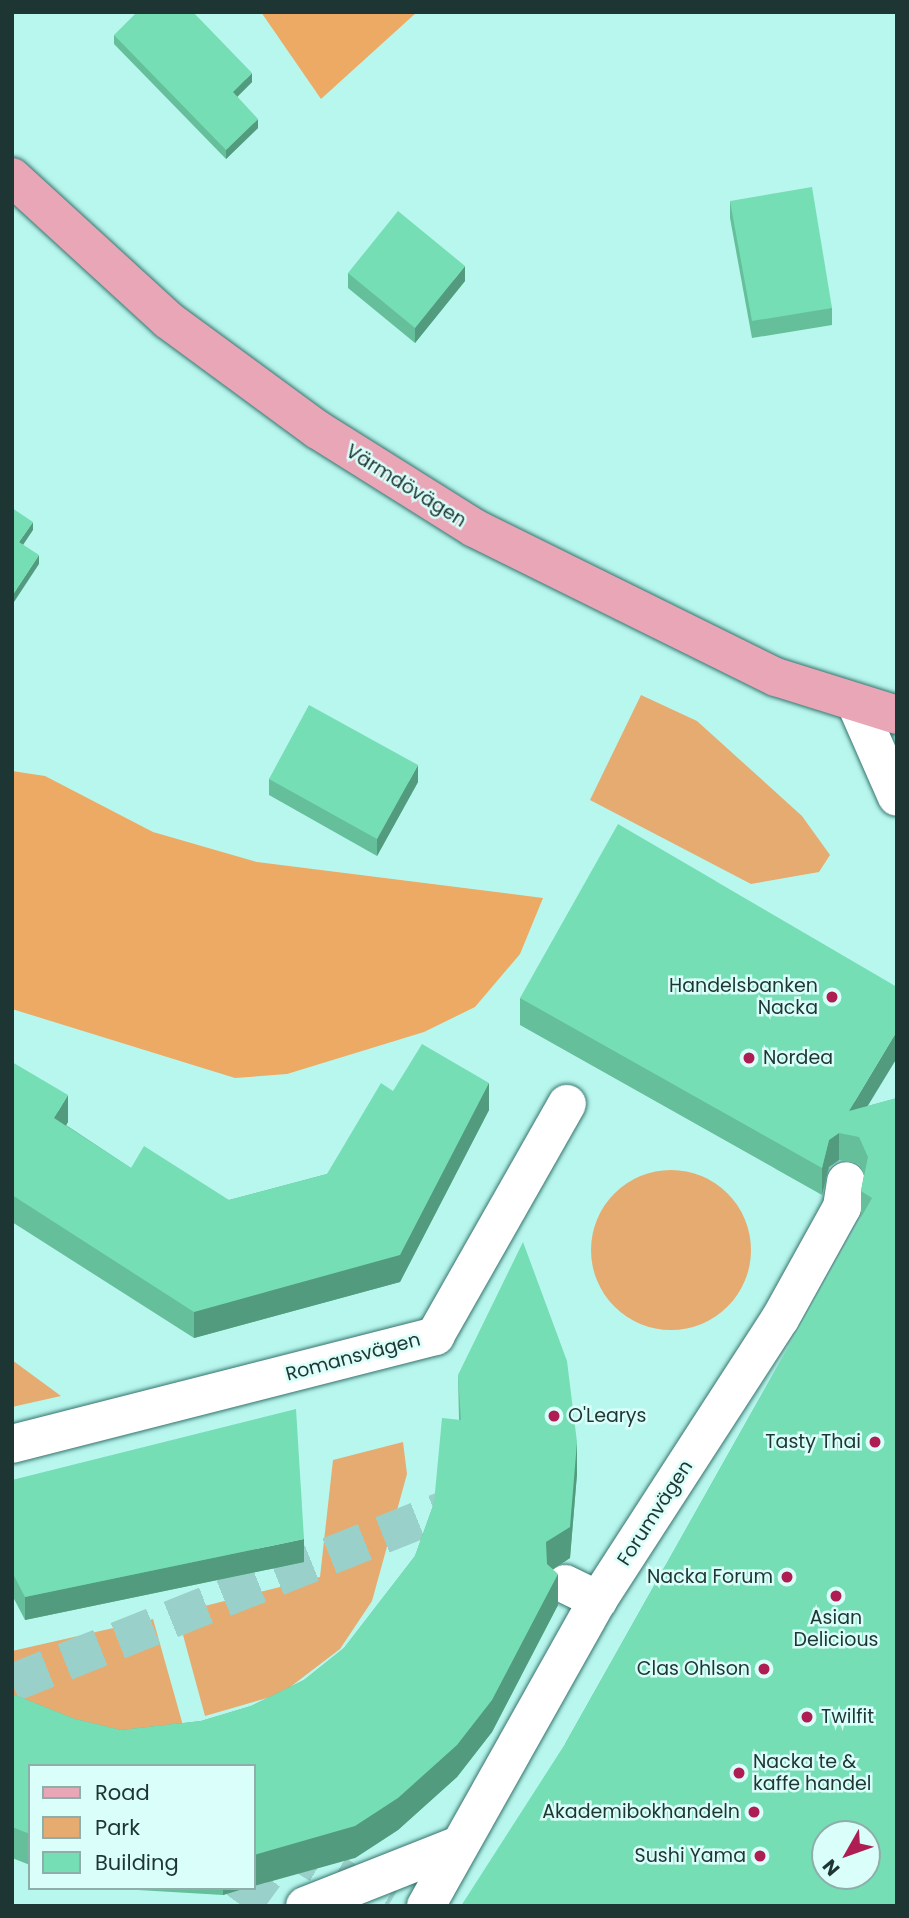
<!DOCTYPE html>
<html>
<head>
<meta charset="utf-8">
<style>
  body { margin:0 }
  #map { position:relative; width:909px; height:1918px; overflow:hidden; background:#b8f7ee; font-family:Poppins,sans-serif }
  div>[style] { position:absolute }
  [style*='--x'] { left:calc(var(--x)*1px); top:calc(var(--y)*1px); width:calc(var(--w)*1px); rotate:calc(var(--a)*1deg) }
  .green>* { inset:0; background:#e5ab71 }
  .round { border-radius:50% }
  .forest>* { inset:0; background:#ecaa65 }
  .minor-tunnel>* { height:38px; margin-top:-19px; transform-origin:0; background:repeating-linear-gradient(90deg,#99d0c9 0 38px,transparent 0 57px) }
  .roads { filter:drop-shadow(0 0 2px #36736c) drop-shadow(0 0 2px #36736c) }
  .minor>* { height:38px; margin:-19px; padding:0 19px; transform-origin:19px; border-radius:19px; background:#fff }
  .major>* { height:38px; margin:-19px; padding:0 19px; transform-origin:19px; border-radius:19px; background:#e8a6b7 }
  .wall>* { inset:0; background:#65bf9b }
  .shaded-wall>* { inset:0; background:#529b7e }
  .building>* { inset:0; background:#75deb4 }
  .dots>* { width:19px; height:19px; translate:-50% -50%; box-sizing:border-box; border:4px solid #dafef9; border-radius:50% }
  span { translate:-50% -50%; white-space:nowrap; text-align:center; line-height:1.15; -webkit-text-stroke:5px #dafef9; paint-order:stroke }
  .street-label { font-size:19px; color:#1d3633 }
  .poi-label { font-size:19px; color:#1d3633 }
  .right { translate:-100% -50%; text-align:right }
  .left { translate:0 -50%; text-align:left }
  .frame { position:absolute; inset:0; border:14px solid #1d3633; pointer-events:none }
  .legend { position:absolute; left:28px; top:1764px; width:228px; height:126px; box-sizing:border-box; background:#dafef9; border:2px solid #8eaeaa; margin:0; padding:9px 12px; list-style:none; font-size:21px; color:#1d3633 }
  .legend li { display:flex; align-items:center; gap:14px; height:35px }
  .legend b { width:35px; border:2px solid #8eaeaa }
  .north { position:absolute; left:811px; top:1820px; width:70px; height:70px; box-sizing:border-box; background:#dafef9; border:2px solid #8eaeaa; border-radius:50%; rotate:230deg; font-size:19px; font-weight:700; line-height:28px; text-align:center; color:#1d3633 }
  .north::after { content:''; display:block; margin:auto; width:24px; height:32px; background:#ae1e53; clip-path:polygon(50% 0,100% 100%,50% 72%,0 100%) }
</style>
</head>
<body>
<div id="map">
  <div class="green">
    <div style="clip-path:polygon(641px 695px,697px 721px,802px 816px,830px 855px,819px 872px,751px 884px,590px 800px)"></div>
    <div class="round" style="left:591px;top:1170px;width:160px;height:160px"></div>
    <div style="clip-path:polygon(12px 1360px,61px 1396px,12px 1407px)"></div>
    <div style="clip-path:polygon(403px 1442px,407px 1474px,372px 1601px,340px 1649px,281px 1694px,205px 1716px,177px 1613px,320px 1577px,333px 1460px)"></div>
    <div style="clip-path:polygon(153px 1619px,184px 1729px,131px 1733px,64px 1720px,12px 1699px,12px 1651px)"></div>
  </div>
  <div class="forest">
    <div style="clip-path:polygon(261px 12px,417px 12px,321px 99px)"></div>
    <div style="clip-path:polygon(12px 771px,45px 776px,153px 832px,257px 862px,543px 898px,520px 954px,475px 1007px,424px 1032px,287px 1074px,235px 1078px,12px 1009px)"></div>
  </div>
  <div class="minor-tunnel">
    <div style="--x:12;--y:1683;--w:501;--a:-21.8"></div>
    <div style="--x:287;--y:1845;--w:118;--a:31.1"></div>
    <div style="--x:242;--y:1906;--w:78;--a:-53.9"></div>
  </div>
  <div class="roads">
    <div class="minor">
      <div style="--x:857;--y:706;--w:99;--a:66.3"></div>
      <div style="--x:12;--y:1444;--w:437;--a:-14.3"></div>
      <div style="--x:435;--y:1336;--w:267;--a:-60.4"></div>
      <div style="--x:565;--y:1584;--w:37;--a:26"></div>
      <div style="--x:305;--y:1906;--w:166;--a:-21.6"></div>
      <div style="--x:426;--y:1906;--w:351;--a:-60.7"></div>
      <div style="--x:598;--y:1600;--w:335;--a:-57.1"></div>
      <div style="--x:780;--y:1319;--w:128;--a:-61"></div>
      <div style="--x:842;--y:1207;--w:26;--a:-81"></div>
    </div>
    <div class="major">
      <div style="--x:12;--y:177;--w:212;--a:42.5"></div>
      <div style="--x:168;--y:320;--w:186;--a:36.3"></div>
      <div style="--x:318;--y:430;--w:184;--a:32.1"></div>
      <div style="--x:474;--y:528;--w:337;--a:26.3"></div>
      <div style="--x:776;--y:677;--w:127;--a:17.4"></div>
    </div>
  </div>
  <div class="wall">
    <div style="clip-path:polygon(114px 35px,252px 82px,237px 97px,258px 128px,226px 159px,114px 44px)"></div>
    <div style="clip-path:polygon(730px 201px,832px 308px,832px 325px,752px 338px,730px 218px)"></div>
    <div style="clip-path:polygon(348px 273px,465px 281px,415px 343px,348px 288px)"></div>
    <div style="clip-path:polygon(269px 779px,418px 782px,377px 856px,269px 795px)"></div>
    <div style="clip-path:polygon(520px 998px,868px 1106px,897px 1098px,897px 1906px,565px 1744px,861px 1218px,861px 1191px,864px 1175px,859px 1164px,839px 1160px,829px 1167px,822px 1195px,520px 1025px)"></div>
    <div style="clip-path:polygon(12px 1062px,68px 1122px,66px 1125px,131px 1168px,229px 1200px,327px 1174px,393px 1091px,489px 1110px,400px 1282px,194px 1338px,12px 1222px)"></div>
    <div style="clip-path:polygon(458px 1375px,577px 1474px,570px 1558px,553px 1569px,558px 1605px,492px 1732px,457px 1777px,398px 1830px,355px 1858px,254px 1766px,30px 1766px,30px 1865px,12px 1858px,12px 1694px,75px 1719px,121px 1730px,201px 1721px,251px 1706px,304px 1680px,344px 1648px,415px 1556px,434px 1503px,459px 1420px)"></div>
    <div style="clip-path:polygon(12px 1480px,304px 1562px,25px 1620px,12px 1595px)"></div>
    <div style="clip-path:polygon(104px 1888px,246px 1888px,223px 1895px)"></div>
  </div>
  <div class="shaded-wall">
    <div style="clip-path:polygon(252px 73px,252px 82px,233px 101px,233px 92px)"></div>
    <div style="clip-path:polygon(258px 119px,258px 128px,226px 159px,226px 150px)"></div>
    <div style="clip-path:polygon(465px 266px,465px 281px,415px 343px,415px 328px)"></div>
    <div style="clip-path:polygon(33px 522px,33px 530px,19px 551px,19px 542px)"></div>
    <div style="clip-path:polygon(39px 555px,39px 564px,12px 605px,12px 596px)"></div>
    <div style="clip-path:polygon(418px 765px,418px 782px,377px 856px,377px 839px)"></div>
    <div style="clip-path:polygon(897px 1031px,897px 1058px,850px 1135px,849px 1111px)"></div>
    <div style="clip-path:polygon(489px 1083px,489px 1110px,400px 1282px,194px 1338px,194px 1312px)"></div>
    <div style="clip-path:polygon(68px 1095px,68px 1122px,54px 1145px,54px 1118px)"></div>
    <div style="clip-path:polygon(839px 1133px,839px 1160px,829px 1167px,822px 1195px,822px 1168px,829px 1140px)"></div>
    <div style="clip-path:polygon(577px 1442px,577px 1474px,570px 1558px,546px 1574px,546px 1542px)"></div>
    <div style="clip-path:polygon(304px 1539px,304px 1562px,25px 1620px,25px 1597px)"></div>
    <div style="clip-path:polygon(558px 1574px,558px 1605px,492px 1732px,457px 1777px,398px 1830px,355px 1858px,254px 1886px,254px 1855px)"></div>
    <div style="clip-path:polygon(223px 1888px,246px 1888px,223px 1895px)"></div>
  </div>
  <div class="building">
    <div style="clip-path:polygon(137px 12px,193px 12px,252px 73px,233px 92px,258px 119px,226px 150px,114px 35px)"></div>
    <div style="clip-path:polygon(812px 187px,832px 308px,752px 321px,730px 201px)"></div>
    <div style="clip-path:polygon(398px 211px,465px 266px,415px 328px,348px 273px)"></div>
    <div style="clip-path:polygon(12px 508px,33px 522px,19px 542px,39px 555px,12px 596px)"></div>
    <div style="clip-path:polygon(309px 705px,418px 765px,377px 839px,269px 779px)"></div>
    <div style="clip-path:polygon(evenodd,618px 824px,897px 987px,897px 1031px,849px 1111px,897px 1098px,897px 1906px,461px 1906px,565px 1744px,872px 1198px,861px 1191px,868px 1157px,859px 1137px,839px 1133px,829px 1140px,822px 1168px,520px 998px,618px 824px,825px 1834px,867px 1834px,867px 1876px,825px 1876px,825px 1834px)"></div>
    <div style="clip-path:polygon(422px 1044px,489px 1083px,400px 1255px,194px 1312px,12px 1195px,12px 1062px,68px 1095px,54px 1118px,131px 1168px,144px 1146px,229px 1200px,327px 1174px,381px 1083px,393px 1091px)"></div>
    <div style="clip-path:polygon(523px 1242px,567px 1361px,577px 1442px,570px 1527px,546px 1542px,547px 1564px,558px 1574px,492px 1700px,457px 1745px,398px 1798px,355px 1826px,254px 1855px,254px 1766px,30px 1766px,30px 1834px,12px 1827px,12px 1694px,75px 1719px,121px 1730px,201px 1721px,251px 1706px,304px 1680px,344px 1648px,415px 1556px,434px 1503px,442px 1418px,461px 1420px,458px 1375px)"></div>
    <div style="clip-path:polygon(296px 1409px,304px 1539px,25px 1597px,12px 1572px,12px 1480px)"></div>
  </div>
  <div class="dots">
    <div style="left:832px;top:997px;background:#ae1e53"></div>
    <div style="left:749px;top:1058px;background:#ae1e53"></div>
    <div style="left:554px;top:1416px;background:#ae1e53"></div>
    <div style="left:875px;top:1442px;background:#ae1e53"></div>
    <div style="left:787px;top:1577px;background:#ae1e53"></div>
    <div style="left:836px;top:1596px;background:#ae1e53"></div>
    <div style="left:764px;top:1669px;background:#ae1e53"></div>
    <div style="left:807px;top:1717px;background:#ae1e53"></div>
    <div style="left:739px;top:1773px;background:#ae1e53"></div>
    <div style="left:754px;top:1812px;background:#ae1e53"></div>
    <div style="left:760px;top:1856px;background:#ae1e53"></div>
  </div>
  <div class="street-label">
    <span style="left:406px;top:486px;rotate:32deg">Värmdövägen</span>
    <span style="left:353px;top:1357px;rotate:-15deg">Romansvägen</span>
    <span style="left:655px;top:1513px;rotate:-57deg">Forumvägen</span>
  </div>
  <div class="poi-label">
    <span class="right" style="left:818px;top:997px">Handelsbanken<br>Nacka</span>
    <span class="left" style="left:763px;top:1058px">Nordea</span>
    <span class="left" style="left:568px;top:1416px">O'Learys</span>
    <span class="right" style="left:861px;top:1442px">Tasty Thai</span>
    <span class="right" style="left:773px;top:1577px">Nacka Forum</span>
    <span style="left:836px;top:1629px">Asian<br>Delicious</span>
    <span class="right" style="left:750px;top:1669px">Clas Ohlson</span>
    <span class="left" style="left:821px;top:1717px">Twilfit</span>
    <span class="left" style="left:753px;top:1773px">Nacka te &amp;<br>kaffe handel</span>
    <span class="right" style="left:740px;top:1812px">Akademibokhandeln</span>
    <span class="right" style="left:746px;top:1856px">Sushi Yama</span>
  </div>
  <div class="frame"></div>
  <ul class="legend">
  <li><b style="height:9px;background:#e8a6b7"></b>Road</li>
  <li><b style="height:19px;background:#e5ab71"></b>Park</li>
  <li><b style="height:19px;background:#75deb4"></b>Building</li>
  </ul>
  <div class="north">N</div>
</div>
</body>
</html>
